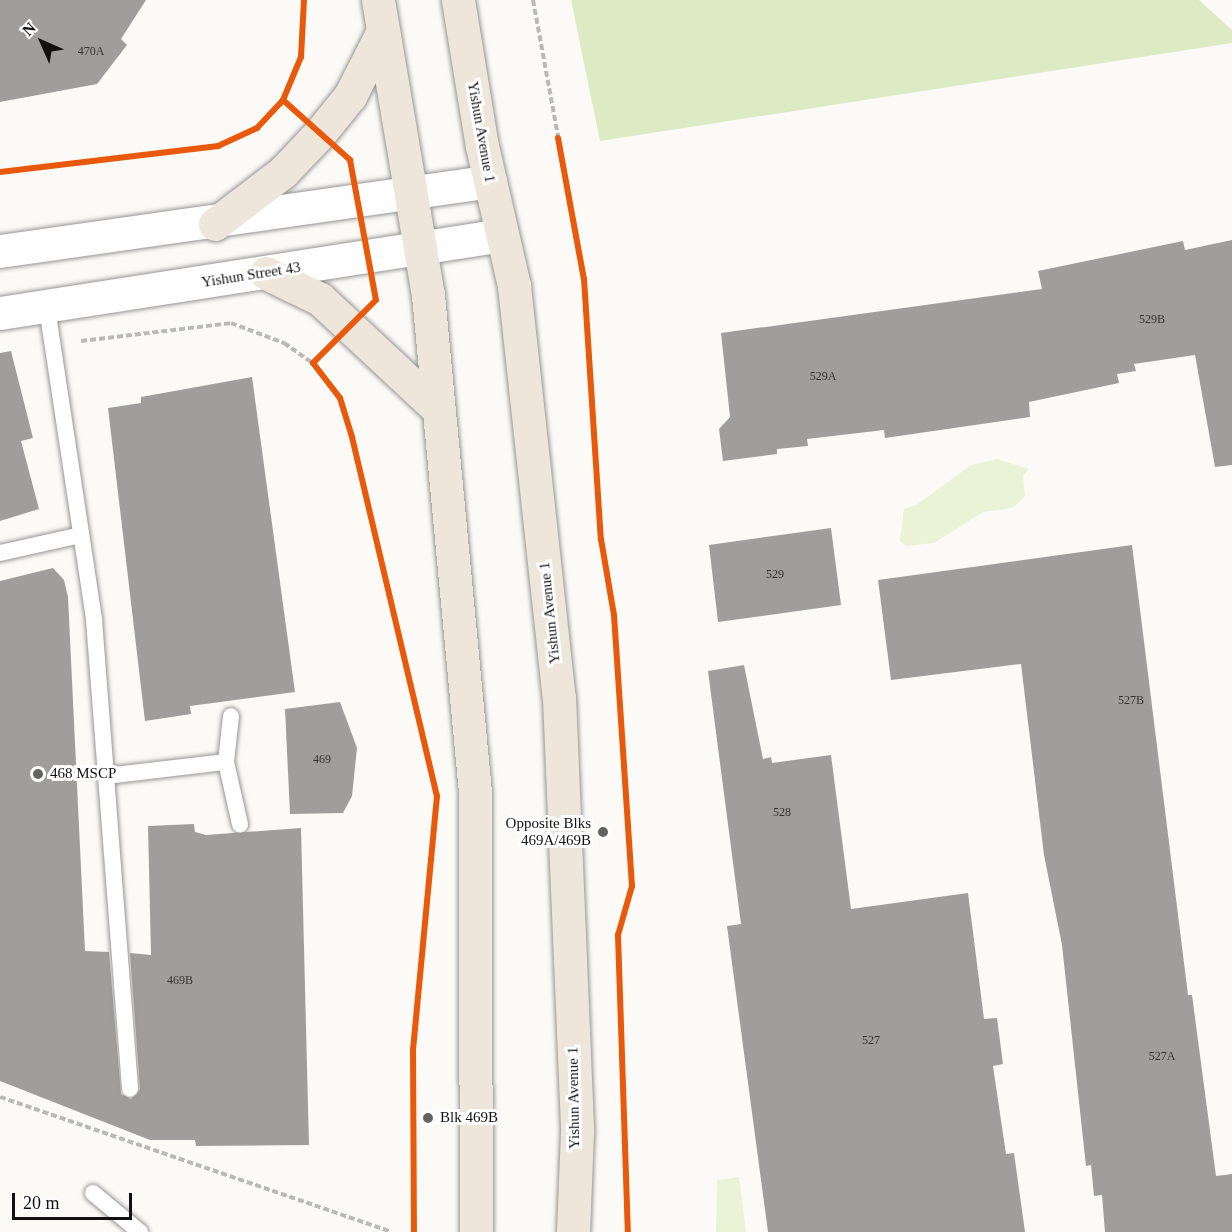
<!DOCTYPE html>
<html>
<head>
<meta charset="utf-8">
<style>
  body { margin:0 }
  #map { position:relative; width:1232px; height:1232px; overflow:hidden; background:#fcfaf7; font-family:Georgia,serif }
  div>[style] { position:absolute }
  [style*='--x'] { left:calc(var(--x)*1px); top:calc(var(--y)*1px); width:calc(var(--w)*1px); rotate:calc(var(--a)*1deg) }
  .green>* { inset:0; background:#eaf3d6 }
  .forest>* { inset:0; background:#dcebc3 }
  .building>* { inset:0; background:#a09e9c }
  .path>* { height:4px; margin-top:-2px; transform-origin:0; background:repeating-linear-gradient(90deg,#b9b9b8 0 6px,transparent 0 9px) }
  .roads { filter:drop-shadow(0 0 2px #979695) drop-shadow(0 0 2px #979695) }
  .service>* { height:16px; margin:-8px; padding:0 8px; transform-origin:8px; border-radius:8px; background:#fffefe }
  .minor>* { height:33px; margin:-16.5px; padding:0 16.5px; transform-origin:16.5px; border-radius:16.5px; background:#fffefe }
  .primary>* { height:33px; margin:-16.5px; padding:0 16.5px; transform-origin:16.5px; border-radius:16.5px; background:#eee6da }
  .cycleway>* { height:6px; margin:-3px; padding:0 3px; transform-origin:3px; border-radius:3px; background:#e8590c }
  .dots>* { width:16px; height:16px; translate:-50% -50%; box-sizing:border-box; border:3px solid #fff; border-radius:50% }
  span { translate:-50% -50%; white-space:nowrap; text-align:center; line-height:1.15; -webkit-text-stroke:6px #fff; paint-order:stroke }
  .number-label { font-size:12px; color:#353434 }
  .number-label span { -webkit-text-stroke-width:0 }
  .street-label { font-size:15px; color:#111 }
  .poi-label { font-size:15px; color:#111 }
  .left { translate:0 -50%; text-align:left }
  .right { translate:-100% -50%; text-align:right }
  .north { position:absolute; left:12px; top:12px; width:60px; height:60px; -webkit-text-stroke:4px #fff; paint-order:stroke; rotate:315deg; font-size:16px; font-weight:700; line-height:24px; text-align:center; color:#111 }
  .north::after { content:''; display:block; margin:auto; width:21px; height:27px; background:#111; clip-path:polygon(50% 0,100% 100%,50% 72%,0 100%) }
  .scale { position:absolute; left:12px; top:1193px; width:120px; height:27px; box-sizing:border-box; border:3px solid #111; border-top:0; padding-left:8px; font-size:18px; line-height:21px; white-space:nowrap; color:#111; -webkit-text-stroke:4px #fff; paint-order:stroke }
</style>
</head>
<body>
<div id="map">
  <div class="green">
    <div style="clip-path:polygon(997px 459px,1029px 469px,1023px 476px,1025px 496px,1013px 508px,983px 512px,934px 543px,906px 546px,900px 541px,904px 509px,918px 504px,971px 465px)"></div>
    <div style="clip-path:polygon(739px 1177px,746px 1232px,716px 1232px,717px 1180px)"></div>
  </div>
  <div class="forest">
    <div style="clip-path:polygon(571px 0,1199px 0,1232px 30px,1232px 43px,600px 141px)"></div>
  </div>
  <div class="building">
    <div style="clip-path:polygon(0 0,146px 0,121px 39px,127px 45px,97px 84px,0 102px)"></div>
    <div style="clip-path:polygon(1232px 240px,1232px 465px,1215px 467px,1195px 355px,1134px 364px,1136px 371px,1117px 374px,1119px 383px,1029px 402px,1030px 417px,885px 438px,884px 430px,807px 439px,808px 446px,777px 449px,777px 454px,723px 461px,719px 429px,730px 417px,721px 333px,1042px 289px,1038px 271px,1183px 241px,1185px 250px)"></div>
    <div style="clip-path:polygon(11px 351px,33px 438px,21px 441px,39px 509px,0 521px,0 353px)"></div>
    <div style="clip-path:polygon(252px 377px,295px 692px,190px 706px,191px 714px,145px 721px,108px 408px,141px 403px,141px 397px)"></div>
    <div style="clip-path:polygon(831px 528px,841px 605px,718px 622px,709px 545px)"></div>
    <div style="clip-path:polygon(1132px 545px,1188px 995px,1192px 995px,1216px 1176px,1232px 1174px,1232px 1232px,1105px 1232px,1102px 1195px,1094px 1196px,1091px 1165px,1086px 1166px,1062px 945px,1044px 855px,1021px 664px,891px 680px,878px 580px)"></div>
    <div style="clip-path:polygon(53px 568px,64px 580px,68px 597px,85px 951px,109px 952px,121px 1094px,131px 1099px,140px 1089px,130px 953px,151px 955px,148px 826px,194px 824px,195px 832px,206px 835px,301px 828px,309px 1145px,196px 1146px,195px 1140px,150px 1140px,0 1081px,0 581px)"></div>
    <div style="clip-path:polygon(744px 665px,763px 759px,771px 757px,772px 763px,831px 755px,851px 909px,968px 893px,984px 1019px,997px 1018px,1003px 1064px,993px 1066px,1006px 1154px,1014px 1153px,1025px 1232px,768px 1232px,727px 926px,741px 924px,708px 671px)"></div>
    <div style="clip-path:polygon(340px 702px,357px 748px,352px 796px,343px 813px,290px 814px,285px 709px)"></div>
  </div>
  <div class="path">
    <div style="--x:533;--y:0;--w:284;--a:79.6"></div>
    <div style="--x:584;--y:279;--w:261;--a:86.3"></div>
    <div style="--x:601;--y:539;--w:77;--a:80.3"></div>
    <div style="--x:614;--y:615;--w:272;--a:86.2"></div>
    <div style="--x:632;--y:886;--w:51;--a:105.9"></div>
    <div style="--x:618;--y:935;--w:297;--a:88.1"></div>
    <div style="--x:81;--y:341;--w:151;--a:-6.8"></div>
    <div style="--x:231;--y:323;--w:57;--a:20.7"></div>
    <div style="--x:284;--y:343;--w:35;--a:35"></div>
    <div style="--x:0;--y:1097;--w:414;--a:19"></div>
  </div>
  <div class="roads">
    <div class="service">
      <div style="--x:47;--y:308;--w:316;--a:81.4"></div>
      <div style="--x:94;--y:620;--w:470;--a:85.6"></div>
      <div style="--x:0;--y:553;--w:83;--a:-12.5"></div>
      <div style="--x:226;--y:762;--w:46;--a:-83.8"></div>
      <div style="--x:106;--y:776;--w:121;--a:-6.7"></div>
      <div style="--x:226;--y:762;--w:64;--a:77.3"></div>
      <div style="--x:93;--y:1193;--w:61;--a:39.7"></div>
    </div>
    <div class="minor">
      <div style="--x:0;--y:251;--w:495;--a:-8.1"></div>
      <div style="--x:0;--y:313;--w:508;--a:-8.83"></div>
    </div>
    <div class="primary">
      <div style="--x:378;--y:0;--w:299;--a:80.4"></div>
      <div style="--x:428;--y:295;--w:499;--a:84.6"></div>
      <div style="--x:475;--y:792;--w:440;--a:89.9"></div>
      <div style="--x:458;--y:0;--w:148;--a:80.7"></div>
      <div style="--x:482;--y:146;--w:144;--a:77.1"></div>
      <div style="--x:514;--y:286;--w:413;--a:83.8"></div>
      <div style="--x:559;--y:697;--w:435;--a:87.6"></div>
      <div style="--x:577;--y:1132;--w:100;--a:92.3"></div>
      <div style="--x:215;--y:224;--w:86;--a:-37.4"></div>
      <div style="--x:283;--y:172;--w:54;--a:-46.5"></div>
      <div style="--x:320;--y:133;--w:48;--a:-51"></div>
      <div style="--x:350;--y:96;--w:73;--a:-63.1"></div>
      <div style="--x:266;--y:273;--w:60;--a:25.7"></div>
      <div style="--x:320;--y:299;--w:158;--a:43"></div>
    </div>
  </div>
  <div class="cycleway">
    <div style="--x:283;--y:100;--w:90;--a:41.8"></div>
    <div style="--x:350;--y:160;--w:142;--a:79.5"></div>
    <div style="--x:376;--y:300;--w:89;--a:135"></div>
    <div style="--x:313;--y:363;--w:44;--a:52.4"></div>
    <div style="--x:340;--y:398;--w:41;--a:72.9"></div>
    <div style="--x:352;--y:437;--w:369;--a:76.7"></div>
    <div style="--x:437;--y:796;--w:254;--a:95.4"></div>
    <div style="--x:413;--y:1049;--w:183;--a:89.7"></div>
    <div style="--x:558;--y:138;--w:143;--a:79.6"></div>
    <div style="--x:584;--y:279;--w:261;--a:86.3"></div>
    <div style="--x:601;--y:539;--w:77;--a:80.3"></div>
    <div style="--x:614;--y:615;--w:272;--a:86.2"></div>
    <div style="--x:632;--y:886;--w:51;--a:105.9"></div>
    <div style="--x:618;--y:935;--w:297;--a:88.1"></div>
    <div style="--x:0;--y:172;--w:220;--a:-6.8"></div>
    <div style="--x:218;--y:146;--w:43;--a:-24.8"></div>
    <div style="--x:257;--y:128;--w:38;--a:-47"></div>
    <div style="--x:283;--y:100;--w:47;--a:-67.3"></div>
    <div style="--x:301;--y:57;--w:57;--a:-87"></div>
  </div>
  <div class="dots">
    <div style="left:38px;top:774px;background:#636362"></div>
    <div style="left:603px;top:832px;background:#636362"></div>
    <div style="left:428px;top:1118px;background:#636362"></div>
  </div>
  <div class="number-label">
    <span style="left:91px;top:52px">470A</span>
    <span style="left:1152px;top:320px">529B</span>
    <span style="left:823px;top:377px">529A</span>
    <span style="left:775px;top:575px">529</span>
    <span style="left:1131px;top:701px">527B</span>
    <span style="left:322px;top:760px">469</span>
    <span style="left:782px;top:813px">528</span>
    <span style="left:180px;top:981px">469B</span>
    <span style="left:871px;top:1041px">527</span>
    <span style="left:1162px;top:1057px">527A</span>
  </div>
  <div class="street-label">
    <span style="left:481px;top:132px;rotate:80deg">Yishun Avenue 1</span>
    <span style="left:251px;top:275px;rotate:-9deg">Yishun Street 43</span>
    <span style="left:550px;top:613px;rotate:-96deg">Yishun Avenue 1</span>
    <span style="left:574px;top:1098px;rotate:-91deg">Yishun Avenue 1</span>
  </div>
  <div class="poi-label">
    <span class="left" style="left:50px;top:774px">468 MSCP</span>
    <span class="right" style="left:591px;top:832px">Opposite Blks<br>469A/469B</span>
    <span class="left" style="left:440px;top:1118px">Blk 469B</span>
  </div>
  <div class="north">N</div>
  <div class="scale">20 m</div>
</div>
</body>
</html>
